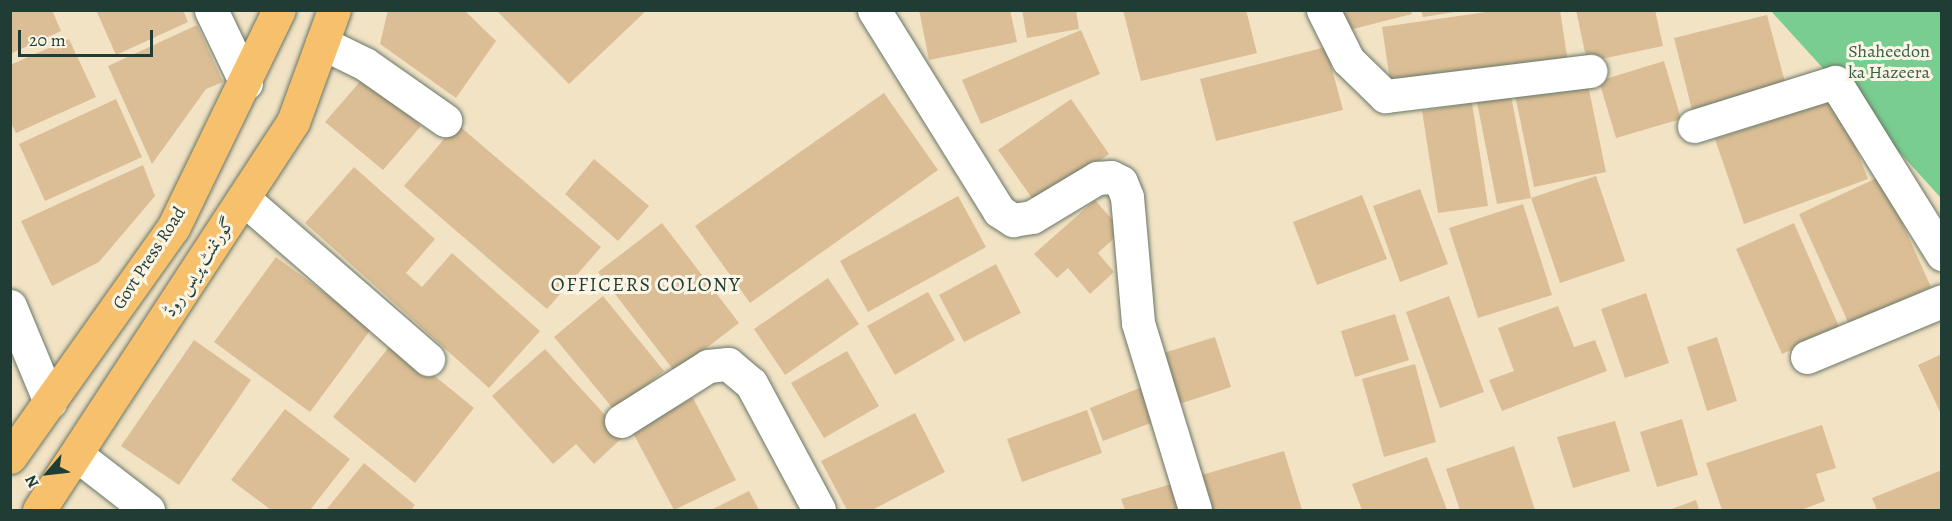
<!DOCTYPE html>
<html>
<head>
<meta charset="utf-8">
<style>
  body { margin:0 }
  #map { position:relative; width:1952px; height:521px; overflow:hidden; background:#f2e3c5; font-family:Alegreya,Amiri,serif }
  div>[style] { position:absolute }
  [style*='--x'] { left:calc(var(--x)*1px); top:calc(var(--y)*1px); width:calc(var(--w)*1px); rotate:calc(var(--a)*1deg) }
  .green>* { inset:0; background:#79cd90 }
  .building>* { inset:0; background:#dbbe96 }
  .roads { filter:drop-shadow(0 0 2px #697767) drop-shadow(0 0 2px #697767) }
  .minor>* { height:33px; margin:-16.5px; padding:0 16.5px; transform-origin:16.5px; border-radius:16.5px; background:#fff }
  .major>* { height:33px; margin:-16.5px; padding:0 16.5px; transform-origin:16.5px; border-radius:16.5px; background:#f7c06c }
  span { translate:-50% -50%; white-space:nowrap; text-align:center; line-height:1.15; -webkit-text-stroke:6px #fcf5e5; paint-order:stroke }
  .park-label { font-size:18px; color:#36614b }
  .street-label { font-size:18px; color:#1f3d34 }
  .neighbourhood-label { font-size:20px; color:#1f3d34; letter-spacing:1.5px }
  .frame { position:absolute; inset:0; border:12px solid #1f3d34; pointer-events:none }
  .north { position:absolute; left:18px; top:443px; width:60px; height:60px; -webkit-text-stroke:4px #fcf5e5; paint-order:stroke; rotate:242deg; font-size:16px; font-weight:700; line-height:24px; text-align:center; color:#1f3d34 }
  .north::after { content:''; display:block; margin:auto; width:21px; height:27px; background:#1f3d34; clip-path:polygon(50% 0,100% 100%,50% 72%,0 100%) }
  .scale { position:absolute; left:18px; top:30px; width:135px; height:27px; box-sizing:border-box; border:3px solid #1f3d34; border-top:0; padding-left:8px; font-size:18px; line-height:21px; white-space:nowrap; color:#1f3d34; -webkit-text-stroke:4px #fcf5e5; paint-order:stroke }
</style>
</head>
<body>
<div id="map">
  <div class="green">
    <div style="clip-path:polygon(1771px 11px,1941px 11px,1941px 198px)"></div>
  </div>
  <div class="building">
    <div style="clip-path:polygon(10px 10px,52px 10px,61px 31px,10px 54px)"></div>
    <div style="clip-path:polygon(96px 10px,183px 10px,188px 22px,116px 55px)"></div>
    <div style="clip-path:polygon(388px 10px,464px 10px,496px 41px,456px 98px,380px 44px)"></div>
    <div style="clip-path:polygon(496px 10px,647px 10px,569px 84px)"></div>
    <div style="clip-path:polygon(919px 10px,1010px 10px,1017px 42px,929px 60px)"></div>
    <div style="clip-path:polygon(1022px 10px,1076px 10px,1079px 29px,1027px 38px)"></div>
    <div style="clip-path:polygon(1123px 10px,1246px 10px,1257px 53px,1141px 81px)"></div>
    <div style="clip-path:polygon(1335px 10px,1411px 10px,1412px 14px,1341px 32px)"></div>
    <div style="clip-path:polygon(1421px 10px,1455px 10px,1455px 12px,1423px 17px)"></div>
    <div style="clip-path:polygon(1500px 10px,1560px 10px,1568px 63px,1391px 87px,1382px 27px)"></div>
    <div style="clip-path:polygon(1576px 10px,1655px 10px,1663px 46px,1587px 62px)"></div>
    <div style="clip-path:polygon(1767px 15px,1786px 86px,1692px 110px,1674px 38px)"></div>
    <div style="clip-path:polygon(197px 25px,223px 82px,206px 89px,152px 164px,108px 66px)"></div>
    <div style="clip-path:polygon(1081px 30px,1100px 74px,981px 124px,962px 80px)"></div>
    <div style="clip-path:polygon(69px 39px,96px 97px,16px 133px,10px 121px,10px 65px)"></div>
    <div style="clip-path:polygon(1326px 47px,1343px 110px,1216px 141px,1200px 79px)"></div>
    <div style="clip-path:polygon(1664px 61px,1681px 119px,1616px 138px,1599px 81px)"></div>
    <div style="clip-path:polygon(364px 77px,421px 126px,383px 170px,325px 122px)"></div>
    <div style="clip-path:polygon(1587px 80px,1606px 172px,1534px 187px,1515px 95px)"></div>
    <div style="clip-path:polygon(1510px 91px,1531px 198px,1596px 176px,1625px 261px,1560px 283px,1531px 198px,1497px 204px,1476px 97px)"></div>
    <div style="clip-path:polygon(884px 93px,938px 170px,750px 303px,695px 226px)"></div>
    <div style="clip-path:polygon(116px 99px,142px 157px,45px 201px,19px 144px)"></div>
    <div style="clip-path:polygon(1071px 99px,1109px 154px,1037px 205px,998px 150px)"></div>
    <div style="clip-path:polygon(1837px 99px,1868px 179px,1744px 224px,1715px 139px)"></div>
    <div style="clip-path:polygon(1472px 103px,1488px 206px,1438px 213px,1422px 111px)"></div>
    <div style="clip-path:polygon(457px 124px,601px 247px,547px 309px,404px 186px)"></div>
    <div style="clip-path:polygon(594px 159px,649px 206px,618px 241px,565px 194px)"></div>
    <div style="clip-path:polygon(143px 165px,155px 196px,99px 262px,52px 286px,21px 221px)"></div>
    <div style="clip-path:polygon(354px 167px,435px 239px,406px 273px,422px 287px,452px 253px,540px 331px,489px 388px,305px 223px)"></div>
    <div style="clip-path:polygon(1881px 176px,1931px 287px,1849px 324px,1799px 214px)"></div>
    <div style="clip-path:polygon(1420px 189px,1448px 264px,1400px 282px,1373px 206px)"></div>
    <div style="clip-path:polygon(1362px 195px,1387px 259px,1317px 285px,1293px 222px)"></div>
    <div style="clip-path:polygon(958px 196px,986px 247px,868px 312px,840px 261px)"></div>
    <div style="clip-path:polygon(1095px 200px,1122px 231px,1098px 253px,1114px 272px,1090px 294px,1068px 268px,1057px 278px,1034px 254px)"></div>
    <div style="clip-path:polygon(1523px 204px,1552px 295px,1478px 318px,1449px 228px)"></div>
    <div style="clip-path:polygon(662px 223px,739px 323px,675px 372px,598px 272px)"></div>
    <div style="clip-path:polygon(1794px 223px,1840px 329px,1782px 354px,1736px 249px)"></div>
    <div style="clip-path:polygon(276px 257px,372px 328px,310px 412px,214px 342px)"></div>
    <div style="clip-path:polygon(996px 264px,1021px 313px,964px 342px,939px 295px)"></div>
    <div style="clip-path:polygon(828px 278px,859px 324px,785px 375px,754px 329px)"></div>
    <div style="clip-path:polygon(928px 292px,955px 340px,895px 375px,867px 326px)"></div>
    <div style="clip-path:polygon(1646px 293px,1669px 363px,1625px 378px,1601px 309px)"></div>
    <div style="clip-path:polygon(603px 296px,664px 371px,615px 411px,554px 337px)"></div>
    <div style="clip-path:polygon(1449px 296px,1484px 392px,1440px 408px,1406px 312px)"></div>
    <div style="clip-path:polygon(1558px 306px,1574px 347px,1595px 340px,1607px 371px,1502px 411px,1489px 380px,1514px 371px,1498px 328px)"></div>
    <div style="clip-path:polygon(1395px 314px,1409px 360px,1355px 377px,1341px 331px)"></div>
    <div style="clip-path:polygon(1215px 337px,1231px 387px,1170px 407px,1154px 356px)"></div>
    <div style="clip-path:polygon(1717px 337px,1737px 401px,1707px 411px,1687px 347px)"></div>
    <div style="clip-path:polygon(194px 340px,251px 380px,179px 485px,121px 446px)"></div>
    <div style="clip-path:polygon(393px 342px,474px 408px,415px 483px,333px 417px)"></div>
    <div style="clip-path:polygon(545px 349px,624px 436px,594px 464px,576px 444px,553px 464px,492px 396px)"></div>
    <div style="clip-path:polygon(847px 351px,879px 406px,824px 438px,791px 383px)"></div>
    <div style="clip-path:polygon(1942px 354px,1942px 416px,1918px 365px)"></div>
    <div style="clip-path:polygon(1415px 364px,1436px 442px,1384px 457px,1362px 379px)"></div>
    <div style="clip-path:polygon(1142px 387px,1156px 421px,1103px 441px,1090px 408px)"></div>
    <div style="clip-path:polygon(693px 398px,736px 480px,674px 510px,632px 431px)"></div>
    <div style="clip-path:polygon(285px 409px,350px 459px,310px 510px,271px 510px,231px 480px)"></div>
    <div style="clip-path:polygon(1087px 410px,1102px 453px,1022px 482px,1007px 439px)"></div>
    <div style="clip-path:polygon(915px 413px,945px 472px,872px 510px,847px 510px,821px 461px)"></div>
    <div style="clip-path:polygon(1682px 419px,1698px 475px,1657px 487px,1640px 432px)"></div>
    <div style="clip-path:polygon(1615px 421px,1630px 471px,1573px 488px,1557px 437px)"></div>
    <div style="clip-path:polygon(1822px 425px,1836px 468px,1816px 474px,1825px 501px,1801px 510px,1722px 510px,1706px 463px)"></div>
    <div style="clip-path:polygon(1514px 446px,1535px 510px,1460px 510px,1446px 469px)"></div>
    <div style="clip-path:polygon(1284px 451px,1302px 510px,1197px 510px,1188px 479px)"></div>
    <div style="clip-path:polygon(1427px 457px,1447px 510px,1362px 510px,1352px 484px)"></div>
    <div style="clip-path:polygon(364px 463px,415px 505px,411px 510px,326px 510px)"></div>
    <div style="clip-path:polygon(1942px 470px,1942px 510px,1877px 510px,1872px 498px)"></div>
    <div style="clip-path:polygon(1178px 482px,1187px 510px,1125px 510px,1121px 499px)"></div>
    <div style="clip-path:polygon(749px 491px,759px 510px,711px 510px)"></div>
    <div style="clip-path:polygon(1696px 500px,1699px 510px,1669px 510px)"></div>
  </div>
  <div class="roads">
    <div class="minor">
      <div style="--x:211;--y:10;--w:81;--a:64.4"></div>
      <div style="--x:874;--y:10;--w:237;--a:58.1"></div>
      <div style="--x:999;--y:211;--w:17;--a:33"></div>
      <div style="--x:1013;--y:220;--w:19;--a:-9"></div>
      <div style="--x:1032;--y:217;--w:76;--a:-31"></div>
      <div style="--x:1097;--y:178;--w:14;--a:-4"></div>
      <div style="--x:1111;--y:177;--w:11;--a:27"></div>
      <div style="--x:1121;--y:182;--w:16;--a:68"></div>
      <div style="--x:1127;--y:197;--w:126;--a:85"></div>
      <div style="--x:1138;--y:323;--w:195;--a:73"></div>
      <div style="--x:1323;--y:10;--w:56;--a:63.4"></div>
      <div style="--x:1348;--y:60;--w:52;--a:44.2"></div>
      <div style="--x:1385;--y:96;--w:207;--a:-7"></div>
      <div style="--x:322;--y:43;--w:48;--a:26"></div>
      <div style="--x:365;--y:64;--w:98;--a:35"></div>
      <div style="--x:1694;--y:126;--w:148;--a:-17.3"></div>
      <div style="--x:1835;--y:82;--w:203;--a:58.1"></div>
      <div style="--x:244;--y:199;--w:244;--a:41"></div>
      <div style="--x:10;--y:306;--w:104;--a:67.4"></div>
      <div style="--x:1807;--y:357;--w:146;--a:-22.5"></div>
      <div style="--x:621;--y:421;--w:103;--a:-32.3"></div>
      <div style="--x:708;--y:366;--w:20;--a:-6"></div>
      <div style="--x:728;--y:364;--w:30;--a:40"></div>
      <div style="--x:751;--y:383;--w:144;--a:61.8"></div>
      <div style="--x:77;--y:455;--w:90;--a:37.8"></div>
    </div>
    <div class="major">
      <div style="--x:10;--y:457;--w:281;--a:-54.6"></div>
      <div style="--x:173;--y:228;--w:242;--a:-64.1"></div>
      <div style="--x:39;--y:510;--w:464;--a:-56.8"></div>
      <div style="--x:293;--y:122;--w:119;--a:-69.9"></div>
    </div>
  </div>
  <div class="park-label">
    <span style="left:1889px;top:62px">Shaheedon<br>ka Hazeera</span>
  </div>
  <div class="street-label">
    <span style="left:149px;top:258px;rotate:-57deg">Govt Press Road</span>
    <span style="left:199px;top:267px;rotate:-57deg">گورنمنٹ پریس روڈ</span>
  </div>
  <div class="neighbourhood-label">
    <span style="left:646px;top:284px">OFFICERS COLONY</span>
  </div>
  <div class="frame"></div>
  <div class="north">N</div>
  <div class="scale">20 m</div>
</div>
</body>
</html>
